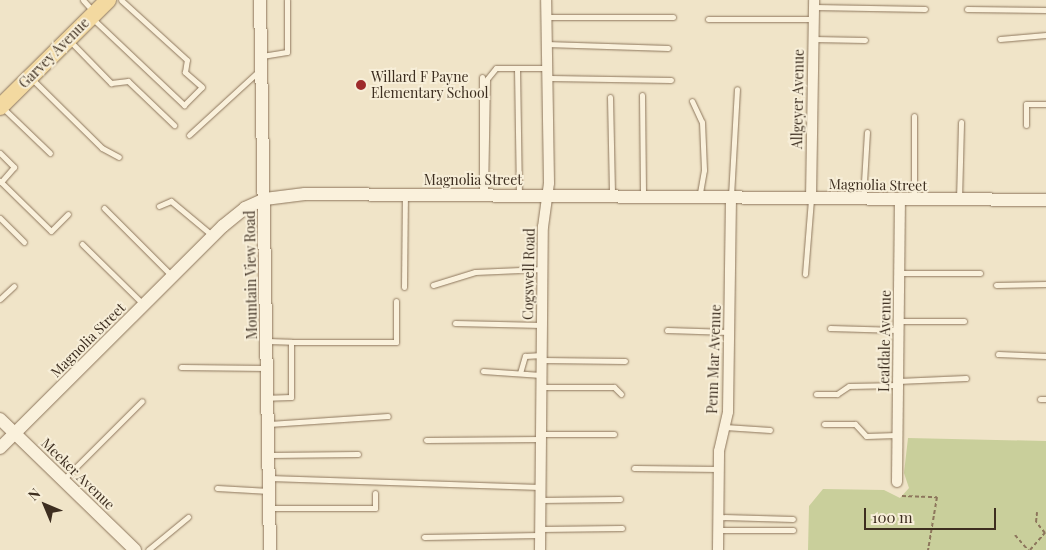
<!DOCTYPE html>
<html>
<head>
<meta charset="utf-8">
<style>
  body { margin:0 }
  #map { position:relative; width:1046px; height:550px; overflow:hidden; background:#f0e4c8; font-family:"Playfair Display",serif }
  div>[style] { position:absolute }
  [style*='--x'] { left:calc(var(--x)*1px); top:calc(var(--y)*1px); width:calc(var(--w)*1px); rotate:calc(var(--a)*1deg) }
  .green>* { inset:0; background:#c9cf9b }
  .path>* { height:2px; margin-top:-1px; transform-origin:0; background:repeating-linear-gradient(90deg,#8d765c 0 4px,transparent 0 6.5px) }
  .roads { filter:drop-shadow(0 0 1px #8d765c) drop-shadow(0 0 1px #8d765c) }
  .service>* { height:5px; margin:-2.5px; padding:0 2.5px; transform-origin:2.5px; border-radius:2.5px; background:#faf1dc }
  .minor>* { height:10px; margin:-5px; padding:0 5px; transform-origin:5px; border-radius:5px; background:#faf1dc }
  .tertiary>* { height:12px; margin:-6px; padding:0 6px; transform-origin:6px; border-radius:6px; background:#faf1dc }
  .primary>* { height:16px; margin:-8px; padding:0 8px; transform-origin:8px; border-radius:8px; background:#f3d9a0 }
  .dots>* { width:14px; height:14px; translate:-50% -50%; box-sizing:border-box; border:2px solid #f7eed8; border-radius:50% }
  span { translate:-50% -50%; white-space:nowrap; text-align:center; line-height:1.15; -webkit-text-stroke:4px #f7eed8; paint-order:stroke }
  .street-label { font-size:14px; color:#3d2e20 }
  .poi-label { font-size:14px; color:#3d2e20 }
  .left { translate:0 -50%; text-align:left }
  .north { position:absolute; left:20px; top:480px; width:50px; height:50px; -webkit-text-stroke:4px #f7eed8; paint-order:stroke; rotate:315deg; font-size:14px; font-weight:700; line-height:20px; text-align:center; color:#3d2e20 }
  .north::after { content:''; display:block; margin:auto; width:18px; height:22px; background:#3d2e20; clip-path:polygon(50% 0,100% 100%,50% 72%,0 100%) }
  .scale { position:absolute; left:864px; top:508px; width:132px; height:22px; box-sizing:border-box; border:2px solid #3d2e20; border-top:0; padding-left:6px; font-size:15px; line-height:18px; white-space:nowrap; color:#3d2e20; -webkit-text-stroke:4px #f7eed8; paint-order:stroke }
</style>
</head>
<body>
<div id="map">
  <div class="green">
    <div style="clip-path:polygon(908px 438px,1046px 441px,1046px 550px,808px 550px,809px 506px,823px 489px,884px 490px,900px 498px,909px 488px,904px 473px)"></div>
  </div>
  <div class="path">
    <div style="--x:902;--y:496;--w:35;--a:2"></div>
    <div style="--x:937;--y:497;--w:54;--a:99.6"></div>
    <div style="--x:1015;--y:535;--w:20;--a:49"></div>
    <div style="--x:1030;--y:550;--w:23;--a:-49"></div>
    <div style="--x:1045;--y:533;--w:14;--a:-129"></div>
    <div style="--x:1036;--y:522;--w:10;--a:-84"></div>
  </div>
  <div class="roads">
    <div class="service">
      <div style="--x:83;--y:0;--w:15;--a:48"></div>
      <div style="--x:814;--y:7;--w:111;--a:1"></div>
      <div style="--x:967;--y:9;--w:79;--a:0.7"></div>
      <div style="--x:546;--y:17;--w:127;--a:0"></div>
      <div style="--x:92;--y:18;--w:127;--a:43.4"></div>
      <div style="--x:184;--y:105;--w:25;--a:-45"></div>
      <div style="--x:202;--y:87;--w:23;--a:-139"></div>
      <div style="--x:185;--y:72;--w:12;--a:-81"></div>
      <div style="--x:187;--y:60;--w:89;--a:-137.7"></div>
      <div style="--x:708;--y:19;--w:104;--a:0"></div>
      <div style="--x:813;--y:39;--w:52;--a:1.1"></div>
      <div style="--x:1000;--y:39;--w:46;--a:-5"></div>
      <div style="--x:70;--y:41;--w:59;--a:45.7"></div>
      <div style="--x:111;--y:83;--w:17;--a:-7"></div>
      <div style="--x:128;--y:81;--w:64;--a:43.7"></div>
      <div style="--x:546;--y:44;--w:122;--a:1.9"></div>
      <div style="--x:262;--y:56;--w:25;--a:-9"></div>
      <div style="--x:287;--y:52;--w:52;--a:-90"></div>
      <div style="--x:517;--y:68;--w:127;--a:89.1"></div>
      <div style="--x:550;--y:78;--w:121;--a:0.9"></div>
      <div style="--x:32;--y:79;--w:98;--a:44.6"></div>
      <div style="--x:102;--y:148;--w:19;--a:28"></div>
      <div style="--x:642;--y:95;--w:101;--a:89.4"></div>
      <div style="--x:610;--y:97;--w:99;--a:88.8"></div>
      <div style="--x:692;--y:101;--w:23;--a:65"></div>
      <div style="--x:702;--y:122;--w:48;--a:87.6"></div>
      <div style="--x:704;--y:170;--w:27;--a:100"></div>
      <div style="--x:3;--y:108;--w:65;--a:43.8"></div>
      <div style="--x:1026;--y:125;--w:21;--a:-90"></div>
      <div style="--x:1026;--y:104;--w:20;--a:0"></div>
      <div style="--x:189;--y:135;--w:96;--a:-42.5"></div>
      <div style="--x:0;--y:153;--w:20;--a:45"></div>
      <div style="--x:14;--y:167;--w:20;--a:131"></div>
      <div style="--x:0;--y:181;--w:71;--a:44.4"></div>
      <div style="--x:51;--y:231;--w:24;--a:-45"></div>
      <div style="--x:482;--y:194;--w:117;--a:-90"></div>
      <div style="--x:485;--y:195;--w:116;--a:-89"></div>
      <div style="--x:487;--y:79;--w:14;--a:-51"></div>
      <div style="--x:496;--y:68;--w:53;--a:0"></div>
      <div style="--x:731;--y:196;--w:107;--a:-86.8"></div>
      <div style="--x:863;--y:199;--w:67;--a:-86.6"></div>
      <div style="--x:914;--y:200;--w:84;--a:-90"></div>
      <div style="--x:959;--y:200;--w:78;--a:-88.5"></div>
      <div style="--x:159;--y:206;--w:13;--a:-23"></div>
      <div style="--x:171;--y:201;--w:55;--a:39.8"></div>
      <div style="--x:104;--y:208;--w:96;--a:45"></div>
      <div style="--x:0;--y:218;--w:34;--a:45"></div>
      <div style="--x:82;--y:244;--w:87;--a:44.5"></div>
      <div style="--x:899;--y:273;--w:81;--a:0"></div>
      <div style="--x:805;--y:274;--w:75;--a:-85.4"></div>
      <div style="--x:433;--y:285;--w:44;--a:-17.2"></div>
      <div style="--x:475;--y:272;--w:68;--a:-2.5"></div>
      <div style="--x:996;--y:285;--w:50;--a:-1.1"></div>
      <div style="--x:404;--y:287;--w:92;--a:-89.4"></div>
      <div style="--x:0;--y:299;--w:19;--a:-43"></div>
      <div style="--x:899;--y:321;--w:65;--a:0"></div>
      <div style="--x:455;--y:323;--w:87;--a:1.3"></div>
      <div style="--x:830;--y:328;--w:68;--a:1.7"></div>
      <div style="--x:667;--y:330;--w:62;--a:1.8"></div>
      <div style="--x:267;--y:341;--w:24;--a:2"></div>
      <div style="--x:291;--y:342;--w:55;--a:90"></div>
      <div style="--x:291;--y:397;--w:23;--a:178"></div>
      <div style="--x:291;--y:342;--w:105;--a:0"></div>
      <div style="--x:396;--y:342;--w:41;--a:-90"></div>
      <div style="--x:998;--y:354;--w:48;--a:2.4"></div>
      <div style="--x:542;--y:360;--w:83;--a:0.7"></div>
      <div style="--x:181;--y:367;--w:86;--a:0.7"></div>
      <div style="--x:483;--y:371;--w:58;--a:3.9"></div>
      <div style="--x:520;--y:373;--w:18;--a:-74"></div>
      <div style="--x:525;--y:356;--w:17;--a:-3"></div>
      <div style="--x:898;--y:381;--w:68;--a:-2.5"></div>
      <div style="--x:542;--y:387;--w:72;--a:0"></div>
      <div style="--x:614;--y:387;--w:10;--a:45"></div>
      <div style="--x:816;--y:394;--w:21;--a:0"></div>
      <div style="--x:837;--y:394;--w:14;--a:-34"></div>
      <div style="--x:849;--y:386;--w:49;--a:-1.2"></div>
      <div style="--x:1040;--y:399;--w:6;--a:0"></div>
      <div style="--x:269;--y:424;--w:119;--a:-3.8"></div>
      <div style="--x:824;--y:424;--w:31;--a:0"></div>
      <div style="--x:855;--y:424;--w:16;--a:47"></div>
      <div style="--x:866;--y:436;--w:31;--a:-2"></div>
      <div style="--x:725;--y:427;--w:45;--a:3.8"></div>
      <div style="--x:542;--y:434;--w:72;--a:0"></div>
      <div style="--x:426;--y:440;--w:115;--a:-0.5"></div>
      <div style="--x:269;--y:455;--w:89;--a:-0.6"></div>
      <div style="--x:634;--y:468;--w:85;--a:0.7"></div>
      <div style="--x:269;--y:478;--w:271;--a:1.9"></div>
      <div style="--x:64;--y:479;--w:110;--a:-45"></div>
      <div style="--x:217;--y:488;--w:52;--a:3.3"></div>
      <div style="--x:541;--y:500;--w:79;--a:-0.7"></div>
      <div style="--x:270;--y:508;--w:105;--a:0"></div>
      <div style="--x:375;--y:508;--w:15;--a:-90"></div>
      <div style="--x:719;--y:517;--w:74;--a:1.5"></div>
      <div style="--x:540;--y:529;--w:82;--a:-0.7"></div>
      <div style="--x:718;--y:530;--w:75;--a:0"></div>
      <div style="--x:424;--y:537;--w:116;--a:-1"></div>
      <div style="--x:148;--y:550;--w:52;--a:-39.5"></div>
    </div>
    <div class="minor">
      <div style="--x:811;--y:199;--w:199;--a:-89.1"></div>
      <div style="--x:897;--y:482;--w:282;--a:-89.4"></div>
      <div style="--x:540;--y:550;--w:323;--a:-89.5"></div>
      <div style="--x:543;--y:227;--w:44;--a:-82.2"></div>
      <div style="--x:549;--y:183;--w:183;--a:-90.9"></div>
      <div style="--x:718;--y:550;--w:99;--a:-89.4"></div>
      <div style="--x:719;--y:451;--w:40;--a:-77"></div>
      <div style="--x:728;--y:412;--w:214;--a:-89.2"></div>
    </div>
    <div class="tertiary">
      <div style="--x:260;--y:0;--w:550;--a:88.96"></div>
      <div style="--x:0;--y:419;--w:188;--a:44.1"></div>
      <div style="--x:0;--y:448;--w:315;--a:-44.9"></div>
      <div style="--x:223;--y:226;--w:28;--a:-39"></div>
      <div style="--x:245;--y:208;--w:22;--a:-24"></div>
      <div style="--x:265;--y:199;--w:40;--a:-7.1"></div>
      <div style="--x:305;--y:194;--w:741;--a:0.46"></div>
    </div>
    <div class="primary">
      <div style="--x:0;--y:107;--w:152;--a:-44.7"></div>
    </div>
  </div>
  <div class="dots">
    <div style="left:361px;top:85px;background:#9e2a2b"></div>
  </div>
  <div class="street-label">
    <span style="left:54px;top:53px;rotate:-45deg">Garvey Avenue</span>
    <span style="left:798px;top:99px;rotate:-89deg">Allgeyer Avenue</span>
    <span style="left:473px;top:180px">Magnolia Street</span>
    <span style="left:878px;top:185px;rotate:1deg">Magnolia Street</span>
    <span style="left:529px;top:274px;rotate:-89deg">Cogswell Road</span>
    <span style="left:251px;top:275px;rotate:-91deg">Mountain View Road</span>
    <span style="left:88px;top:340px;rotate:-45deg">Magnolia Street</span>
    <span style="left:885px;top:341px;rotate:-89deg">Leafdale Avenue</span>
    <span style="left:714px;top:359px;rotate:-88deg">Penn Mar Avenue</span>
    <span style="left:78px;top:474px;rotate:44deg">Meeker Avenue</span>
  </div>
  <div class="poi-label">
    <span class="left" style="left:371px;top:85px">Willard F Payne<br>Elementary School</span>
  </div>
  <div class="north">N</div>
  <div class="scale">100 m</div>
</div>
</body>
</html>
